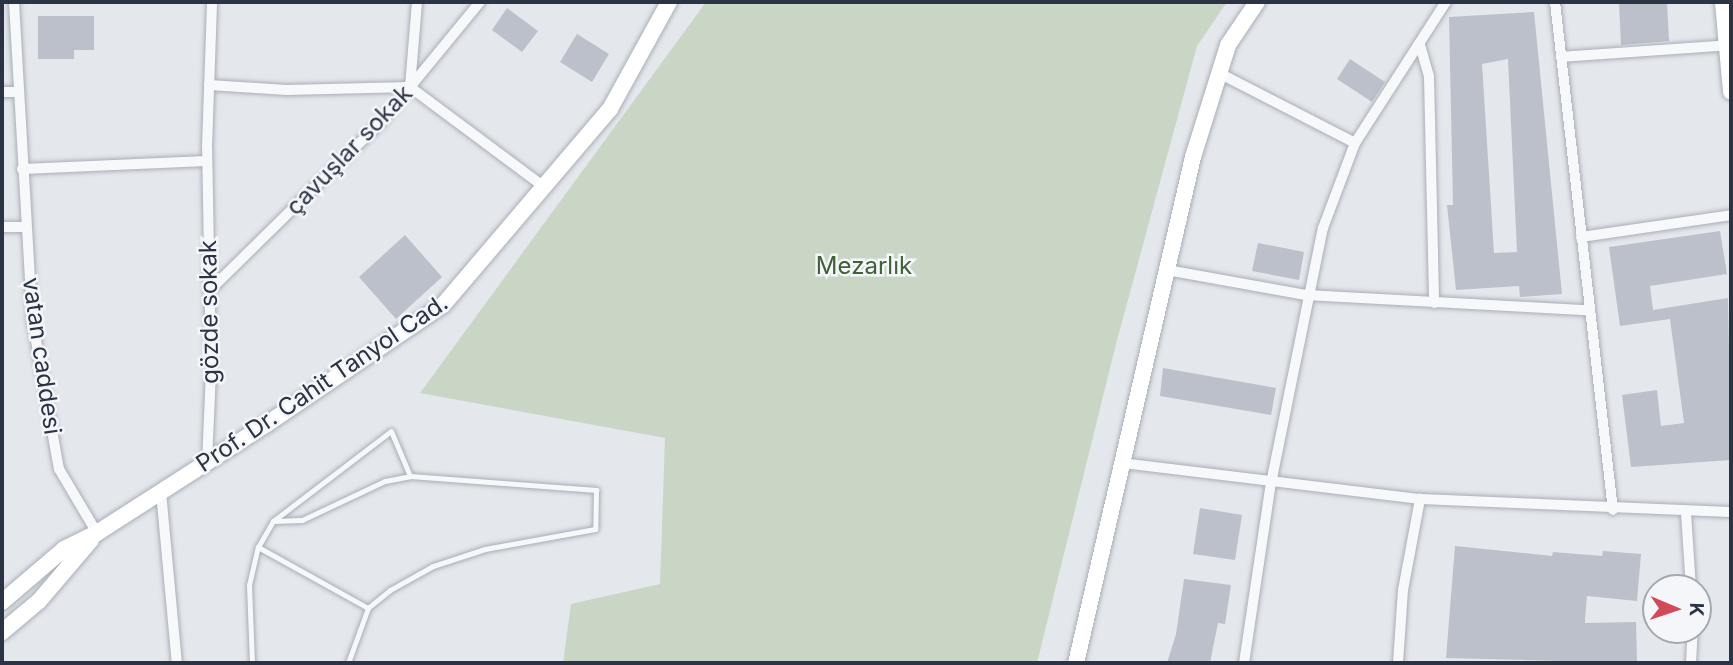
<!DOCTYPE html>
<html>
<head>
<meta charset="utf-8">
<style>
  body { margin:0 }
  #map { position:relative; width:1733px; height:665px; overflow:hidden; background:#e4e7ec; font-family:Inter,sans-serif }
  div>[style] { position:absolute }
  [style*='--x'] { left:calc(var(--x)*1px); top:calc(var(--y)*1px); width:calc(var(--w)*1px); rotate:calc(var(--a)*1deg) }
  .green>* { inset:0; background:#c9d6c5 }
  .building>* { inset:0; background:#bbc0ca }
  .roads { filter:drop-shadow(0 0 2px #a9aeb7) drop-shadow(0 0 2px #a9aeb7) }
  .lane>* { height:5px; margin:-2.5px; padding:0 2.5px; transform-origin:2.5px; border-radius:2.5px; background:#f7f8fa }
  .street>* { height:10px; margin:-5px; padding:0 5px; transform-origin:5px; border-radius:5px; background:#f7f8fa }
  .secondary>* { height:16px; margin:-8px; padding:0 8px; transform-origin:8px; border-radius:8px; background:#fff }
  span { translate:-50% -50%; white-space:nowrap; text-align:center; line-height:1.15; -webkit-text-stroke:5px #f4f6f9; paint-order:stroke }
  .street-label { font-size:24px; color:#2b3445 }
  .park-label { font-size:24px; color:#3f6138 }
  .frame { position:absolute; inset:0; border:4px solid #2b3445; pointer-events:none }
  .north { position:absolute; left:1642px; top:574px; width:70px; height:70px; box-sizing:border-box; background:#f4f6f9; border:2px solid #a4a8b1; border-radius:50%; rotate:92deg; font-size:19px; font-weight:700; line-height:28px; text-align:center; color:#2b3445 }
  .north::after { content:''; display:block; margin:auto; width:24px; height:32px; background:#d1495b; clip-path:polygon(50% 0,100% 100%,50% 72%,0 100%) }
</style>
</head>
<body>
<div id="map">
  <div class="green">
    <div style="clip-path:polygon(706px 2px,1227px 2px,1197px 46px,1116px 344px,1037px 663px,563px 663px,571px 604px,660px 584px,665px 438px,420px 393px)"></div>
  </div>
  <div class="building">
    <div style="clip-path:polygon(1619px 2px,1667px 2px,1669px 41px,1621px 45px)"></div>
    <div style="clip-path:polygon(507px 8px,538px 31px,522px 52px,492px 30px)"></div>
    <div style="clip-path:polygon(evenodd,1534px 12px,1562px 294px,1520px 297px,1519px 286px,1456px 290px,1447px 205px,1453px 205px,1449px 17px,1534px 12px,1508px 59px,1517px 252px,1494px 253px,1482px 64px,1508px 59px)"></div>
    <div style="clip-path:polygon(38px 16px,94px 16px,94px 50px,74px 50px,74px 59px,38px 59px)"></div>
    <div style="clip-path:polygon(577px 34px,609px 54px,592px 82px,560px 62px)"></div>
    <div style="clip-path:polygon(1350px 59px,1385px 82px,1372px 102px,1337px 79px)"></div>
    <div style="clip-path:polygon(1720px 231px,1727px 274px,1650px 286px,1653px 310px,1728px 298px,1731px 460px,1631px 467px,1622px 395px,1657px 390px,1661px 426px,1684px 423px,1670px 319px,1620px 326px,1609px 247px)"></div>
    <div style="clip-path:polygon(405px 235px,442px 277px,396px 319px,359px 277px)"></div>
    <div style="clip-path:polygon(1258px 243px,1304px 252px,1299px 280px,1252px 271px)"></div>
    <div style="clip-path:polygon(1163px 368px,1276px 388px,1271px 415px,1160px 396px)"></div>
    <div style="clip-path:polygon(1200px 508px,1242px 515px,1235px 560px,1193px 554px)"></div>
    <div style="clip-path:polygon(1455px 546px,1552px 556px,1553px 552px,1602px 556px,1603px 551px,1641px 554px,1637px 601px,1587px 596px,1585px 619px,1585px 623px,1636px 622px,1637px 663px,1446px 658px)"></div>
    <div style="clip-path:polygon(1184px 579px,1231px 585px,1225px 624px,1218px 623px,1210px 663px,1167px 663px,1176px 634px)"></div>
  </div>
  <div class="roads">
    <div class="lane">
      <div style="--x:273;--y:521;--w:29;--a:-2"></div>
      <div style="--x:302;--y:520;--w:92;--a:-25.2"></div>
      <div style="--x:385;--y:481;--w:25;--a:-11"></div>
      <div style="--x:410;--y:476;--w:187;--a:4.3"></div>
      <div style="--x:596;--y:490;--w:39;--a:91"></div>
      <div style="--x:595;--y:529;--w:112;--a:169.7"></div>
      <div style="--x:485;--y:549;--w:55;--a:161.9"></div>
      <div style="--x:433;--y:566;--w:49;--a:150.8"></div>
      <div style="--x:390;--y:590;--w:28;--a:141"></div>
      <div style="--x:368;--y:608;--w:59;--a:110"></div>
      <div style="--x:258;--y:547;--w:126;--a:29"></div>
      <div style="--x:252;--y:663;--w:78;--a:-92.2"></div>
      <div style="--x:249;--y:585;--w:39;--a:-77"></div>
      <div style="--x:258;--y:547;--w:30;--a:-60"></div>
      <div style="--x:273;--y:521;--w:148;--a:-37.3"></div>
      <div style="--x:391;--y:431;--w:49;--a:67.1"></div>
    </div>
    <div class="street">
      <div style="--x:14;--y:2;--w:317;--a:86.7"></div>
      <div style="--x:32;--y:318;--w:153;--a:79.9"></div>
      <div style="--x:59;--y:469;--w:74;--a:59.3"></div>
      <div style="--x:1555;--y:2;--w:511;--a:83.49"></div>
      <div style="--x:1420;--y:45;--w:33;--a:74"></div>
      <div style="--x:1429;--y:77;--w:226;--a:88.7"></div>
      <div style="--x:1561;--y:57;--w:170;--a:-4"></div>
      <div style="--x:1219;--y:73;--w:153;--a:27.2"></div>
      <div style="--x:209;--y:85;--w:78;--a:3.7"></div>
      <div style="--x:287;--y:90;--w:123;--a:-1.4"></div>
      <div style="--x:410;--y:87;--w:167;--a:36.7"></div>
      <div style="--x:410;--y:87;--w:85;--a:-85.3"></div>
      <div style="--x:2;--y:92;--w:16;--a:0"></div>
      <div style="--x:22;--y:169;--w:185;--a:-2.5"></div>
      <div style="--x:2;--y:227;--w:24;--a:0"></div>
      <div style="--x:1581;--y:237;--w:152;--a:-8.3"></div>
      <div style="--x:1167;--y:270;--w:141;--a:10.2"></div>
      <div style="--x:1306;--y:295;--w:281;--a:3.1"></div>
      <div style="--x:210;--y:290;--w:243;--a:-44.5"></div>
      <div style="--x:383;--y:120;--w:153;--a:-50.6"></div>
      <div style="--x:207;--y:463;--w:93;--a:-87.5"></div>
      <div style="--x:211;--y:370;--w:223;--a:-91"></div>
      <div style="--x:207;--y:147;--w:145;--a:-88"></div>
      <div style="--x:1122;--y:463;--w:300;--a:6.9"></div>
      <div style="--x:1420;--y:499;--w:311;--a:2.4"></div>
      <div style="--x:161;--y:492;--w:172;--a:84.7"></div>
      <div style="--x:1686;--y:513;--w:75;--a:86.2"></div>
      <div style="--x:1244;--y:663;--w:182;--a:-81.5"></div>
      <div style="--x:1271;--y:483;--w:260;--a:-78.5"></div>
      <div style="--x:1323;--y:228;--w:91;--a:-69.4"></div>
      <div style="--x:1355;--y:143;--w:168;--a:-57.2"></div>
      <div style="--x:1398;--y:663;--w:73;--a:-86.1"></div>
      <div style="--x:1403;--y:590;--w:93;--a:-79.4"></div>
      <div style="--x:1691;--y:663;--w:33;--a:-87"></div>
    </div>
    <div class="secondary">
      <div style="--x:1723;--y:2;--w:90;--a:84.9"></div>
      <div style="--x:2;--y:602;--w:82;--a:-40.5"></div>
      <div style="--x:64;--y:549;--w:37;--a:-26"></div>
      <div style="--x:97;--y:533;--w:202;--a:-32.7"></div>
      <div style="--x:267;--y:424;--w:212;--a:-34.1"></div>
      <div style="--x:443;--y:305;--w:257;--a:-49.6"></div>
      <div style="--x:610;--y:109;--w:122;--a:-61.1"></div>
      <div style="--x:2;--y:632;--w:48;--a:-40"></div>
      <div style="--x:39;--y:601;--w:80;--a:-49.6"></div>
      <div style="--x:1076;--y:663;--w:519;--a:-76.98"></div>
      <div style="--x:1193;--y:157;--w:117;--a:-72.6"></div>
      <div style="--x:1228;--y:45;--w:52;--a:-56"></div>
    </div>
  </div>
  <div class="street-label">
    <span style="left:349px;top:150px;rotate:-46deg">çavuşlar sokak</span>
    <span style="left:209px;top:312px;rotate:-91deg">gözde sokak</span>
    <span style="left:42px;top:356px;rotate:82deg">vatan caddesi</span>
    <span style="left:322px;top:383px;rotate:-34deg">Prof. Dr. Cahit Tanyol Cad.</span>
  </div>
  <div class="park-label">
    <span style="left:864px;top:266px">Mezarlık</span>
  </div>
  <div class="frame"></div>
  <div class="north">K</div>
</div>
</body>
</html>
